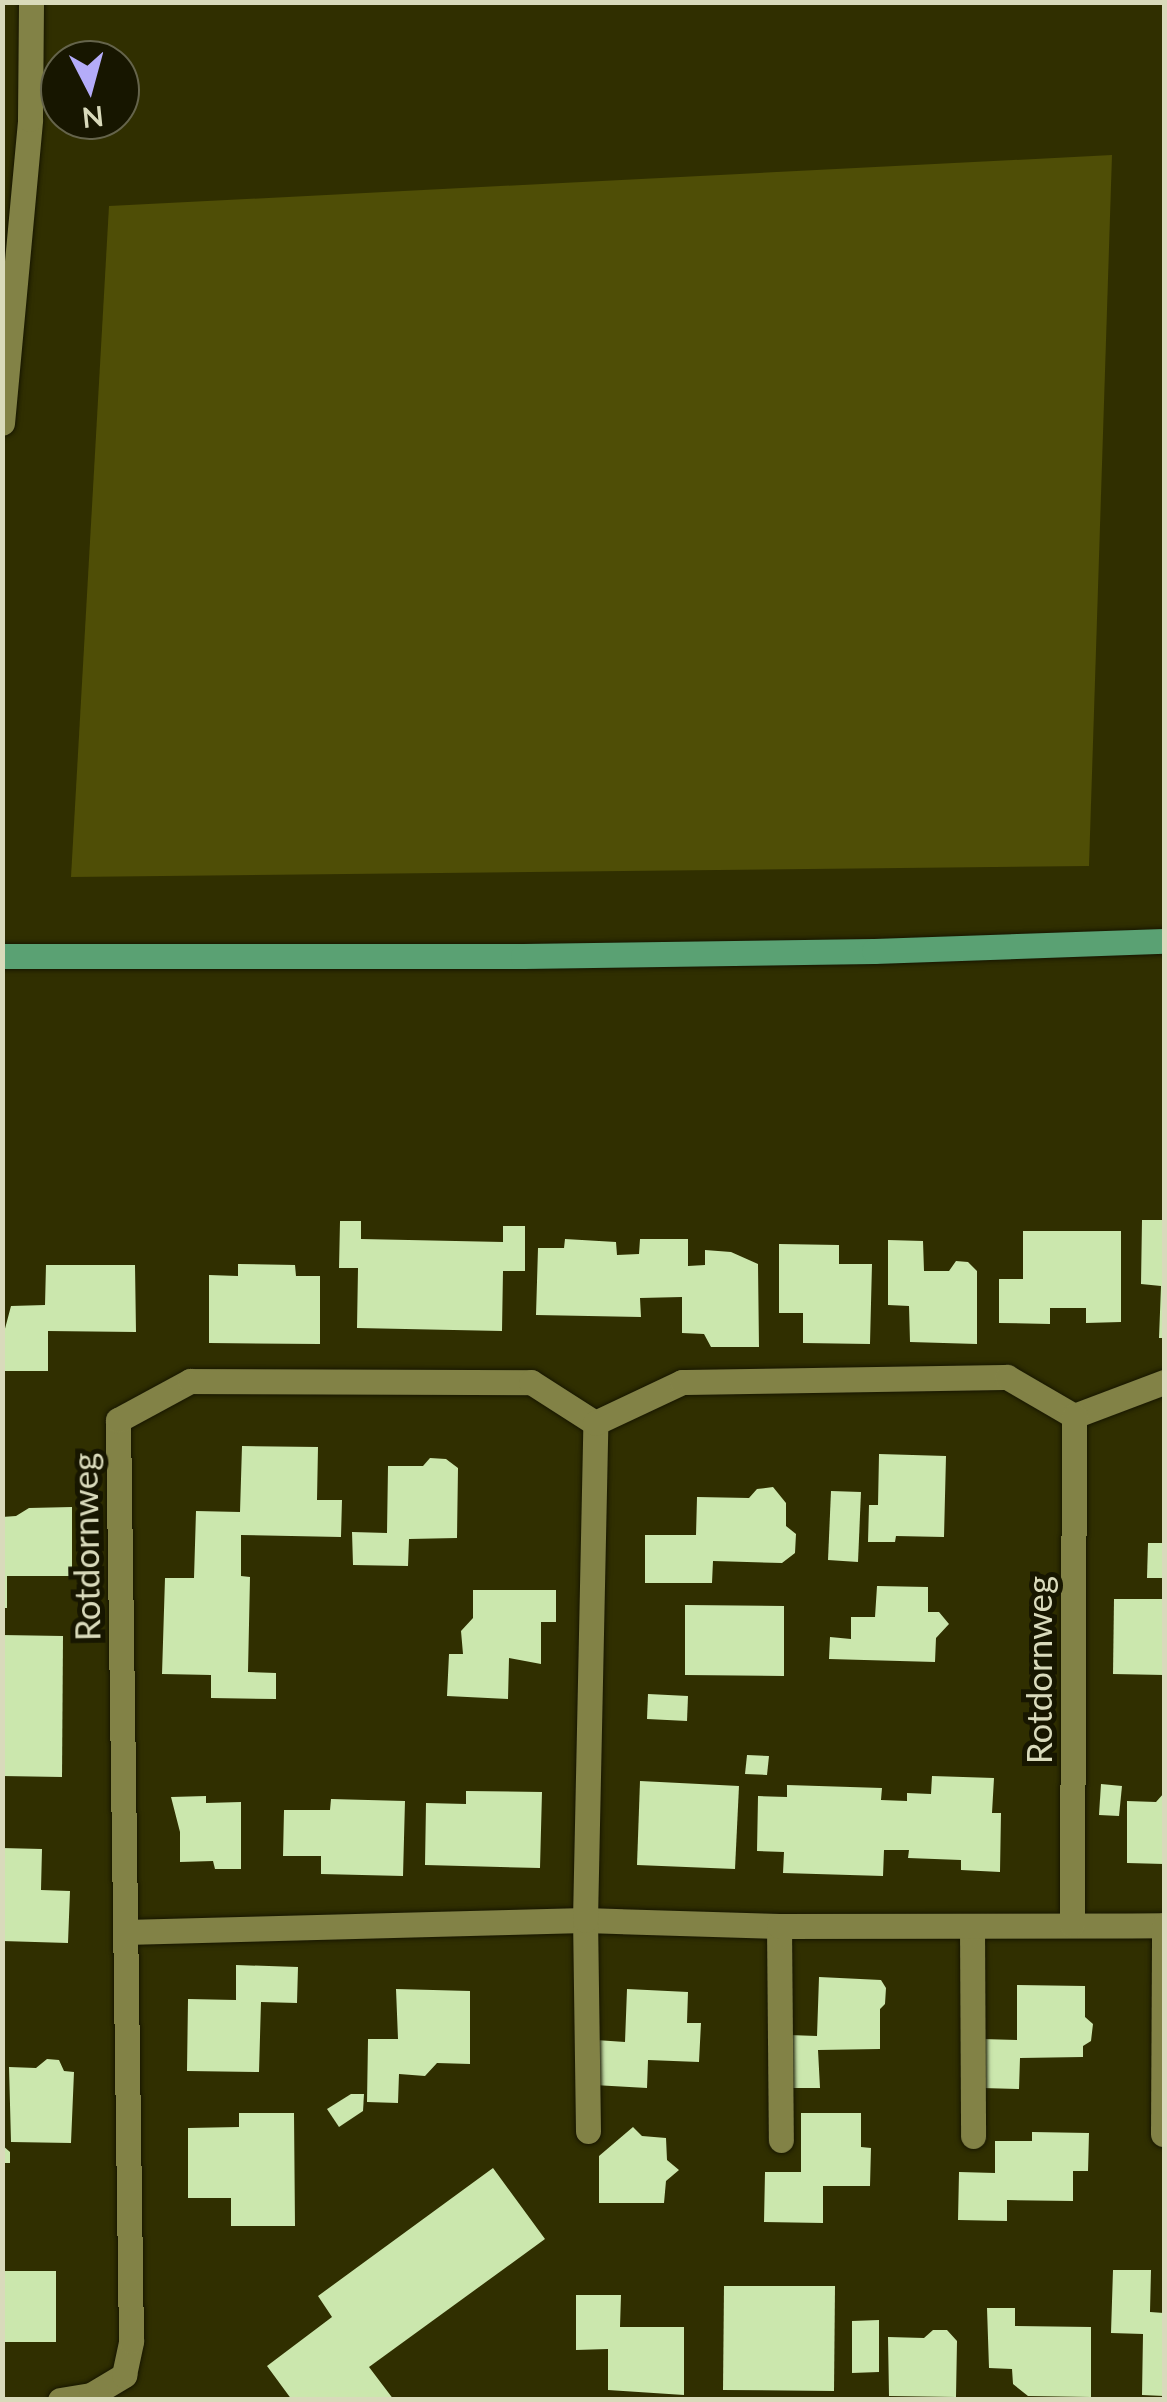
<!DOCTYPE html>
<html>
<head>
<meta charset="utf-8">
<style>
  body { margin:0 }
  #map { position:relative; width:1167px; height:2402px; overflow:hidden; background:#302f00; font-family:Lato,sans-serif }
  div>[style] { position:absolute }
  [style*='--x'] { left:calc(var(--x)*1px); top:calc(var(--y)*1px); width:calc(var(--w)*1px); rotate:calc(var(--a)*1deg) }
  .green>* { inset:0; background:#4f4e06 }
  .building>* { inset:0; background:#cbe7ad }
  .roads { filter:drop-shadow(0 0 2px #171600) drop-shadow(0 0 2px #171600) }
  .minor>* { height:25px; margin:-12.5px; padding:0 12.5px; transform-origin:12.5px; border-radius:12.5px; background:#828246 }
  .major>* { height:25px; margin:-12.5px; padding:0 12.5px; transform-origin:12.5px; border-radius:12.5px; background:#5aa173 }
  span { translate:-50% -50%; white-space:nowrap; text-align:center; line-height:1.15; -webkit-text-stroke:10px #171600; paint-order:stroke }
  .street-label { font-size:35px; color:#d9dabb }
  .frame { position:absolute; inset:0; border:5px solid #d9dabb; pointer-events:none }
  .north { position:absolute; left:40px; top:40px; width:100px; height:100px; box-sizing:border-box; background:#171600; border:2px solid #65644b; border-radius:50%; rotate:174deg; font-size:28px; font-weight:700; line-height:40px; text-align:center; color:#d9dabb }
  .north::after { content:''; display:block; margin:auto; width:35px; height:45px; background:#b4acf9; clip-path:polygon(50% 0,100% 100%,50% 72%,0 100%) }
</style>
</head>
<body>
<div id="map">
  <div class="green">
    <div style="clip-path:polygon(1112px 155px,1089px 866px,71px 877px,109px 206px)"></div>
  </div>
  <div class="building">
    <div style="clip-path:polygon(1142px 1220px,1164px 1220px,1164px 1338px,1159px 1338px,1161px 1286px,1141px 1284px)"></div>
    <div style="clip-path:polygon(340px 1221px,361px 1221px,361px 1239px,503px 1242px,503px 1226px,525px 1226px,525px 1271px,503px 1271px,502px 1331px,357px 1328px,358px 1268px,339px 1268px)"></div>
    <div style="clip-path:polygon(1023px 1231px,1121px 1231px,1121px 1322px,1086px 1323px,1086px 1308px,1050px 1308px,1050px 1324px,999px 1323px,999px 1279px,1023px 1279px)"></div>
    <div style="clip-path:polygon(565px 1239px,616px 1242px,617px 1255px,639px 1254px,640px 1239px,688px 1239px,688px 1266px,705px 1265px,705px 1250px,731px 1252px,758px 1264px,759px 1347px,711px 1347px,704px 1334px,682px 1333px,682px 1297px,640px 1298px,641px 1317px,536px 1315px,538px 1248px,564px 1248px)"></div>
    <div style="clip-path:polygon(888px 1240px,923px 1241px,924px 1271px,949px 1271px,956px 1261px,968px 1262px,977px 1271px,977px 1344px,910px 1342px,909px 1306px,888px 1305px)"></div>
    <div style="clip-path:polygon(779px 1244px,839px 1245px,839px 1264px,872px 1264px,870px 1344px,803px 1343px,803px 1313px,779px 1313px)"></div>
    <div style="clip-path:polygon(238px 1264px,295px 1265px,296px 1276px,320px 1276px,320px 1344px,209px 1343px,209px 1275px,238px 1276px)"></div>
    <div style="clip-path:polygon(46px 1265px,135px 1265px,136px 1332px,48px 1331px,48px 1371px,2px 1371px,2px 1340px,11px 1306px,45px 1305px)"></div>
    <div style="clip-path:polygon(242px 1446px,318px 1447px,317px 1500px,342px 1500px,341px 1537px,241px 1535px,241px 1576px,250px 1577px,248px 1672px,276px 1673px,276px 1699px,211px 1698px,211px 1675px,162px 1674px,165px 1578px,194px 1578px,196px 1511px,240px 1512px)"></div>
    <div style="clip-path:polygon(879px 1454px,946px 1456px,944px 1537px,896px 1536px,895px 1542px,868px 1542px,869px 1505px,878px 1505px)"></div>
    <div style="clip-path:polygon(430px 1458px,446px 1459px,458px 1468px,457px 1538px,409px 1539px,408px 1566px,353px 1565px,352px 1532px,387px 1533px,388px 1466px,423px 1466px)"></div>
    <div style="clip-path:polygon(773px 1487px,786px 1503px,786px 1526px,796px 1534px,795px 1553px,782px 1563px,713px 1561px,712px 1583px,645px 1583px,645px 1535px,696px 1535px,697px 1497px,749px 1498px,757px 1489px)"></div>
    <div style="clip-path:polygon(831px 1491px,861px 1492px,858px 1562px,828px 1560px)"></div>
    <div style="clip-path:polygon(72px 1507px,72px 1576px,7px 1576px,7px 1608px,2px 1608px,2px 1517px,16px 1516px,29px 1508px)"></div>
    <div style="clip-path:polygon(1148px 1543px,1164px 1543px,1164px 1578px,1147px 1578px)"></div>
    <div style="clip-path:polygon(877px 1586px,928px 1587px,928px 1612px,939px 1612px,949px 1624px,936px 1638px,935px 1662px,829px 1659px,830px 1637px,851px 1639px,851px 1617px,875px 1617px)"></div>
    <div style="clip-path:polygon(473px 1590px,556px 1590px,556px 1622px,541px 1622px,541px 1664px,509px 1658px,508px 1699px,447px 1696px,449px 1654px,463px 1654px,461px 1631px,473px 1618px)"></div>
    <div style="clip-path:polygon(1114px 1599px,1164px 1599px,1164px 1675px,1113px 1674px)"></div>
    <div style="clip-path:polygon(685px 1605px,784px 1606px,784px 1676px,685px 1675px)"></div>
    <div style="clip-path:polygon(2px 1635px,63px 1636px,62px 1777px,2px 1776px)"></div>
    <div style="clip-path:polygon(648px 1694px,688px 1696px,687px 1721px,647px 1719px)"></div>
    <div style="clip-path:polygon(747px 1755px,769px 1756px,767px 1775px,745px 1774px)"></div>
    <div style="clip-path:polygon(932px 1776px,994px 1778px,992px 1813px,1001px 1813px,1000px 1872px,961px 1870px,961px 1860px,908px 1858px,909px 1850px,884px 1850px,883px 1876px,783px 1873px,784px 1852px,757px 1851px,758px 1796px,787px 1797px,787px 1785px,882px 1788px,881px 1800px,907px 1801px,907px 1793px,931px 1794px)"></div>
    <div style="clip-path:polygon(640px 1781px,739px 1786px,735px 1869px,637px 1865px)"></div>
    <div style="clip-path:polygon(1101px 1784px,1122px 1786px,1119px 1816px,1099px 1815px)"></div>
    <div style="clip-path:polygon(466px 1791px,542px 1792px,540px 1868px,425px 1865px,426px 1803px,466px 1804px)"></div>
    <div style="clip-path:polygon(1164px 1793px,1164px 1864px,1127px 1863px,1127px 1801px,1156px 1802px)"></div>
    <div style="clip-path:polygon(206px 1796px,206px 1803px,241px 1802px,241px 1869px,215px 1869px,213px 1861px,180px 1862px,180px 1832px,171px 1797px)"></div>
    <div style="clip-path:polygon(331px 1799px,405px 1801px,403px 1876px,321px 1874px,321px 1856px,283px 1856px,284px 1810px,330px 1810px)"></div>
    <div style="clip-path:polygon(2px 1848px,42px 1849px,41px 1890px,70px 1891px,68px 1943px,2px 1941px)"></div>
    <div style="clip-path:polygon(236px 1965px,298px 1967px,297px 2003px,261px 2002px,259px 2072px,187px 2071px,188px 1999px,236px 2000px)"></div>
    <div style="clip-path:polygon(819px 1977px,881px 1980px,886px 1988px,885px 2004px,880px 2009px,880px 2049px,818px 2050px,820px 2088px,786px 2088px,789px 2035px,817px 2036px)"></div>
    <div style="clip-path:polygon(1017px 1985px,1085px 1986px,1085px 2017px,1093px 2024px,1091px 2041px,1083px 2046px,1083px 2057px,1020px 2058px,1019px 2089px,982px 2088px,982px 2039px,1017px 2040px)"></div>
    <div style="clip-path:polygon(396px 1989px,470px 1991px,470px 2064px,437px 2063px,425px 2076px,399px 2074px,398px 2103px,367px 2102px,368px 2039px,398px 2039px)"></div>
    <div style="clip-path:polygon(627px 1989px,688px 1992px,687px 2023px,701px 2023px,699px 2062px,648px 2060px,647px 2088px,594px 2085px,596px 2040px,625px 2042px)"></div>
    <div style="clip-path:polygon(47px 2059px,59px 2060px,64px 2071px,74px 2072px,71px 2143px,11px 2142px,9px 2067px,36px 2068px)"></div>
    <div style="clip-path:polygon(351px 2094px,364px 2094px,363px 2111px,339px 2127px,327px 2109px)"></div>
    <div style="clip-path:polygon(239px 2113px,294px 2113px,295px 2226px,231px 2226px,231px 2198px,188px 2198px,188px 2128px,239px 2127px)"></div>
    <div style="clip-path:polygon(801px 2113px,861px 2113px,861px 2147px,871px 2148px,870px 2186px,823px 2186px,823px 2223px,764px 2222px,765px 2172px,801px 2172px)"></div>
    <div style="clip-path:polygon(633px 2127px,642px 2136px,666px 2138px,667px 2160px,679px 2170px,666px 2181px,664px 2203px,599px 2203px,599px 2156px)"></div>
    <div style="clip-path:polygon(1032px 2132px,1089px 2133px,1088px 2171px,1073px 2171px,1073px 2201px,1007px 2200px,1007px 2221px,958px 2220px,959px 2172px,995px 2173px,995px 2141px,1032px 2141px)"></div>
    <div style="clip-path:polygon(2px 2145px,10px 2152px,10px 2163px,2px 2163px)"></div>
    <div style="clip-path:polygon(493px 2168px,545px 2239px,369px 2367px,394px 2400px,292px 2400px,267px 2366px,332px 2317px,318px 2296px)"></div>
    <div style="clip-path:polygon(1113px 2270px,1151px 2270px,1150px 2312px,1164px 2313px,1164px 2396px,1142px 2395px,1143px 2334px,1111px 2333px)"></div>
    <div style="clip-path:polygon(2px 2271px,56px 2271px,56px 2342px,2px 2342px)"></div>
    <div style="clip-path:polygon(724px 2286px,835px 2286px,834px 2391px,723px 2390px)"></div>
    <div style="clip-path:polygon(576px 2295px,621px 2295px,620px 2327px,684px 2327px,684px 2395px,608px 2390px,608px 2349px,576px 2350px)"></div>
    <div style="clip-path:polygon(987px 2308px,1015px 2308px,1015px 2326px,1091px 2327px,1091px 2397px,1028px 2396px,1013px 2384px,1012px 2369px,989px 2368px)"></div>
    <div style="clip-path:polygon(879px 2320px,879px 2372px,852px 2373px,852px 2321px)"></div>
    <div style="clip-path:polygon(933px 2330px,947px 2330px,957px 2341px,956px 2397px,889px 2396px,888px 2337px,924px 2338px)"></div>
  </div>
  <div class="roads">
    <div class="minor">
      <div style="--x:2;--y:423;--w:305;--a:-84.7"></div>
      <div style="--x:30;--y:119;--w:117;--a:-89.5"></div>
      <div style="--x:1074;--y:1416;--w:96;--a:-20.7"></div>
      <div style="--x:779;--y:1926;--w:214;--a:89.5"></div>
      <div style="--x:972;--y:1927;--w:209;--a:89.7"></div>
      <div style="--x:125;--y:1932;--w:460;--a:-1.5"></div>
      <div style="--x:585;--y:1920;--w:194;--a:1.8"></div>
      <div style="--x:779;--y:1926;--w:385;--a:-0.1"></div>
      <div style="--x:588;--y:2131;--w:211;--a:-90.8"></div>
      <div style="--x:585;--y:1920;--w:497;--a:-88.8"></div>
      <div style="--x:1163;--y:2134;--w:209;--a:-89.7"></div>
      <div style="--x:60;--y:2400;--w:31;--a:-9"></div>
      <div style="--x:91;--y:2395;--w:39;--a:-31"></div>
      <div style="--x:124;--y:2375;--w:35;--a:-78"></div>
      <div style="--x:131;--y:2341;--w:921;--a:-90.81"></div>
      <div style="--x:118;--y:1420;--w:82;--a:-28.4"></div>
      <div style="--x:190;--y:1381;--w:341;--a:0.2"></div>
      <div style="--x:531;--y:1382;--w:76;--a:32.6"></div>
      <div style="--x:595;--y:1423;--w:96;--a:-25.2"></div>
      <div style="--x:682;--y:1382;--w:325;--a:-0.9"></div>
      <div style="--x:1007;--y:1377;--w:78;--a:30.2"></div>
      <div style="--x:1074;--y:1416;--w:509;--a:90.23"></div>
    </div>
    <div class="major">
      <div style="--x:2;--y:956;--w:521;--a:0"></div>
      <div style="--x:523;--y:956;--w:351;--a:-0.8"></div>
      <div style="--x:874;--y:951;--w:290;--a:-2"></div>
    </div>
  </div>
  <div class="street-label">
    <span style="left:85px;top:1547px;rotate:-91deg">Rotdornweg</span>
    <span style="left:1038px;top:1670px;rotate:-90deg">Rotdornweg</span>
  </div>
  <div class="frame"></div>
  <div class="north">N</div>
</div>
</body>
</html>
